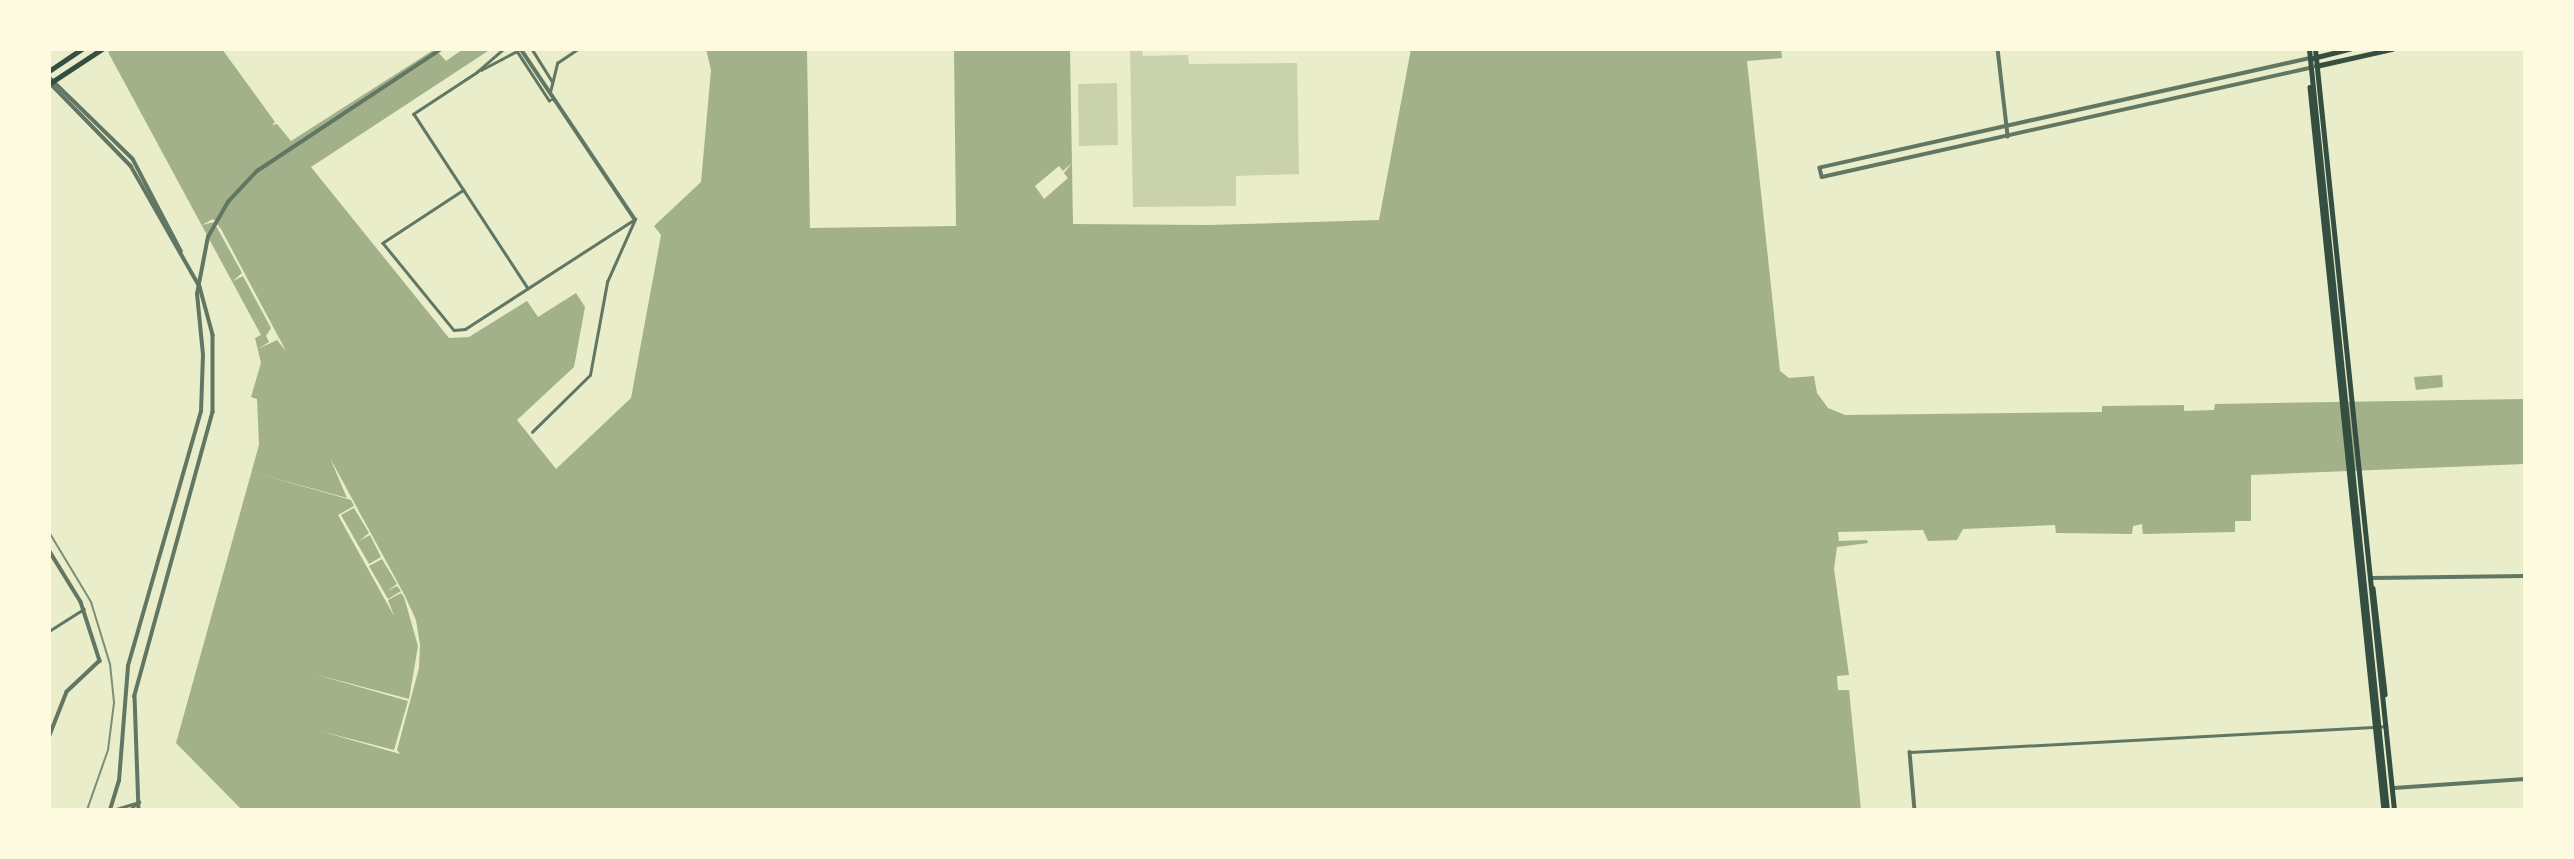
<!DOCTYPE html>
<html>
<head>
<meta charset="utf-8">
<style>
  body { margin:0 }
  #map { position:relative; width:2574px; height:859px; overflow:hidden; background:#e9edc9; font-family:"Titillium Web",sans-serif }
  div>[style] { position:absolute }
  [style*='--x'] { left:calc(var(--x)*1px); top:calc(var(--y)*1px); width:calc(var(--w)*1px); rotate:calc(var(--a)*1deg) }
  .green>* { inset:0; background:#cad2ad }
  .water>* { inset:0; background:#a3b18a }
  .pier>* { inset:0; background:#e9edc9 }
  .minor>* { height:2.5px; margin:-1.25px; padding:0 1.25px; transform-origin:1.25px; border-radius:1.25px; background:#617663 }
  .tertiary>* { height:3.5px; margin:-1.75px; padding:0 1.75px; transform-origin:1.75px; border-radius:1.75px; background:#617663 }
  .primary>* { height:4.5px; margin:-2.25px; padding:0 2.25px; transform-origin:2.25px; border-radius:2.25px; background:#344e41 }
  .motorway>* { height:5px; margin:-2.5px; padding:0 2.5px; transform-origin:2.5px; border-radius:2.5px; background:#344e41 }
  .rail>* { height:2px; margin:-1px; padding:0 1px; transform-origin:1px; border-radius:1px; background:#7c8e77 }
  span { translate:-50% -50%; white-space:nowrap; text-align:center; line-height:1.15; -webkit-text-stroke:7px #fefae0; paint-order:stroke }
  .frame { position:absolute; inset:0; border:51px solid #fefae0; pointer-events:none }
</style>
</head>
<body>
<div id="map">
  <div class="green">
    <div style="clip-path:polygon(1130px 49px,1142px 49px,1143px 56px,1188px 55px,1189px 64px,1297px 63px,1299px 174px,1236px 176px,1236px 206px,1133px 207px)"></div>
    <div style="clip-path:polygon(1117px 83px,1118px 145px,1079px 146px,1078px 84px)"></div>
  </div>
  <div class="water">
    <div style="clip-path:polygon(113px 49px,222px 49px,275px 122px,272px 125px,277px 124px,291px 141px,435px 49px,446px 61px,463px 49px,491px 49px,311px 167px,449px 338px,469px 337px,527px 301px,538px 317px,576px 293px,585px 307px,574px 367px,517px 420px,556px 469px,631px 398px,661px 235px,654px 226px,701px 182px,711px 70px,706px 49px,807px 49px,810px 228px,956px 226px,954px 49px,1070px 49px,1073px 224px,1208px 225px,1379px 220px,1411px 49px,1781px 49px,1782px 58px,1747px 61px,1780px 371px,1789px 378px,1814px 376px,1817px 393px,1828px 408px,1845px 415px,2102px 412px,2102px 406px,2184px 405px,2184px 411px,2214px 410px,2215px 404px,2525px 399px,2525px 464px,2251px 475px,2251px 521px,2235px 521px,2235px 532px,2143px 534px,2142px 524px,2133px 526px,2132px 534px,2056px 533px,2055px 525px,1963px 529px,1957px 540px,1928px 541px,1923px 530px,1838px 532px,1839px 541px,1867px 540px,1868px 543px,1837px 547px,1834px 569px,1849px 675px,1837px 676px,1838px 690px,1849px 690px,1861px 810px,242px 810px,176px 743px,259px 445px,257px 399px,251px 397px,261px 363px,255px 338px,261px 335px,108px 52px)"></div>
    <div style="clip-path:polygon(2442px 375px,2443px 387px,2416px 390px,2414px 377px)"></div>
  </div>
  <div class="pier">
    <div style="clip-path:polygon(1072px 163px,1064px 173px,1068px 178px,1044px 199px,1035px 186px,1059px 166px,1063px 171px)"></div>
    <div style="clip-path:polygon(213px 219px,221px 229px,286px 351px,277px 340px,258px 349px,269px 342px,266px 336px,271px 328px,243px 276px,233px 281px,242px 273px,214px 222px,202px 225px)"></div>
    <div style="clip-path:polygon(evenodd,330px 458px,405px 596px,416px 620px,420px 645px,419px 668px,397px 750px,400px 754px,320px 731px,394px 750px,408px 701px,314px 674px,409px 699px,418px 646px,404px 597px,401px 593px,388px 600px,394px 616px,338px 515px,354px 506px,351px 500px,252px 472px,347px 498px,330px 458px,354px 508px,369px 533px,359px 541px,370px 535px,381px 557px,369px 564px,341px 515px,354px 508px,330px 458px,382px 559px,397px 584px,387px 591px,397px 586px,401px 591px,388px 599px,369px 566px,382px 559px)"></div>
  </div>
  <div class="minor">
    <div style="--x:504;--y:49;--w:35;--a:139"></div>
    <div style="--x:478;--y:72;--w:77;--a:146.7"></div>
    <div style="--x:414;--y:114;--w:208;--a:56.8"></div>
    <div style="--x:532;--y:49;--w:38;--a:58"></div>
    <div style="--x:481;--y:70;--w:41;--a:-27.8"></div>
    <div style="--x:517;--y:51;--w:59;--a:56.9"></div>
    <div style="--x:549;--y:100;--w:5;--a:0"></div>
    <div style="--x:550;--y:92;--w:30;--a:-76"></div>
    <div style="--x:557;--y:63;--w:25;--a:-34"></div>
    <div style="--x:464;--y:190;--w:97;--a:146.8"></div>
    <div style="--x:383;--y:243;--w:112;--a:50.8"></div>
    <div style="--x:454;--y:330;--w:11;--a:-5"></div>
    <div style="--x:465;--y:329;--w:202;--a:-32.9"></div>
    <div style="--x:532;--y:432;--w:81;--a:-44.5"></div>
    <div style="--x:590;--y:375;--w:95;--a:-79.6"></div>
    <div style="--x:607;--y:282;--w:69;--a:-66"></div>
    <div style="--x:49;--y:631;--w:41;--a:-32.2"></div>
    <div style="--x:1910;--y:752;--w:477;--a:-3.1"></div>
    <div style="--x:113;--y:810;--w:27;--a:-17"></div>
    <div style="--x:129;--y:810;--w:13;--a:-39"></div>
  </div>
  <div class="tertiary">
    <div style="--x:521;--y:49;--w:205;--a:56.2"></div>
    <div style="--x:1998;--y:49;--w:88;--a:83.4"></div>
    <div style="--x:2308;--y:59;--w:500;--a:167.41"></div>
    <div style="--x:1820;--y:168;--w:9;--a:77"></div>
    <div style="--x:1822;--y:177;--w:499;--a:-12.6"></div>
    <div style="--x:49;--y:77;--w:117;--a:44.3"></div>
    <div style="--x:133;--y:159;--w:104;--a:62.4"></div>
    <div style="--x:49;--y:82;--w:117;--a:45.7"></div>
    <div style="--x:131;--y:166;--w:139;--a:60.3"></div>
    <div style="--x:200;--y:287;--w:50;--a:74.8"></div>
    <div style="--x:213;--y:335;--w:77;--a:90"></div>
    <div style="--x:213;--y:412;--w:295;--a:105.4"></div>
    <div style="--x:135;--y:696;--w:114;--a:88"></div>
    <div style="--x:49;--y:550;--w:61;--a:58.4"></div>
    <div style="--x:81;--y:602;--w:62;--a:72.1"></div>
    <div style="--x:100;--y:661;--w:45;--a:136.8"></div>
    <div style="--x:67;--y:692;--w:49;--a:111.4"></div>
    <div style="--x:2372;--y:578;--w:153;--a:-0.7"></div>
    <div style="--x:1910;--y:752;--w:58;--a:85.1"></div>
    <div style="--x:2394;--y:788;--w:131;--a:-3.9"></div>
    <div style="--x:110;--y:810;--w:30;--a:-73"></div>
    <div style="--x:119;--y:781;--w:115;--a:-85.5"></div>
    <div style="--x:128;--y:666;--w:264;--a:-74"></div>
    <div style="--x:201;--y:412;--w:57;--a:-88"></div>
    <div style="--x:203;--y:355;--w:61;--a:-95.6"></div>
    <div style="--x:197;--y:294;--w:58;--a:-79.1"></div>
    <div style="--x:208;--y:237;--w:40;--a:-60.3"></div>
    <div style="--x:228;--y:202;--w:42;--a:-46.9"></div>
    <div style="--x:257;--y:171;--w:221;--a:-33.5"></div>
  </div>
  <div class="primary">
    <div style="--x:2313;--y:58;--w:38;--a:-14"></div>
    <div style="--x:2316;--y:66;--w:78;--a:-12.6"></div>
    <div style="--x:49;--y:71;--w:40;--a:-34"></div>
    <div style="--x:49;--y:84;--w:64;--a:-33.4"></div>
    <div style="--x:2310;--y:87;--w:727;--a:84.16"></div>
    <div style="--x:2373;--y:588;--w:107;--a:83.5"></div>
  </div>
  <div class="motorway">
    <div style="--x:2309;--y:49;--w:765;--a:84.15"></div>
    <div style="--x:2315;--y:49;--w:765;--a:84.07"></div>
  </div>
  <div class="rail">
    <div style="--x:49;--y:532;--w:82;--a:59"></div>
    <div style="--x:91;--y:602;--w:65;--a:73"></div>
    <div style="--x:110;--y:664;--w:39;--a:84"></div>
    <div style="--x:114;--y:703;--w:47;--a:97.3"></div>
    <div style="--x:108;--y:750;--w:64;--a:109.3"></div>
  </div>
  <div class="frame"></div>
</div>
</body>
</html>
